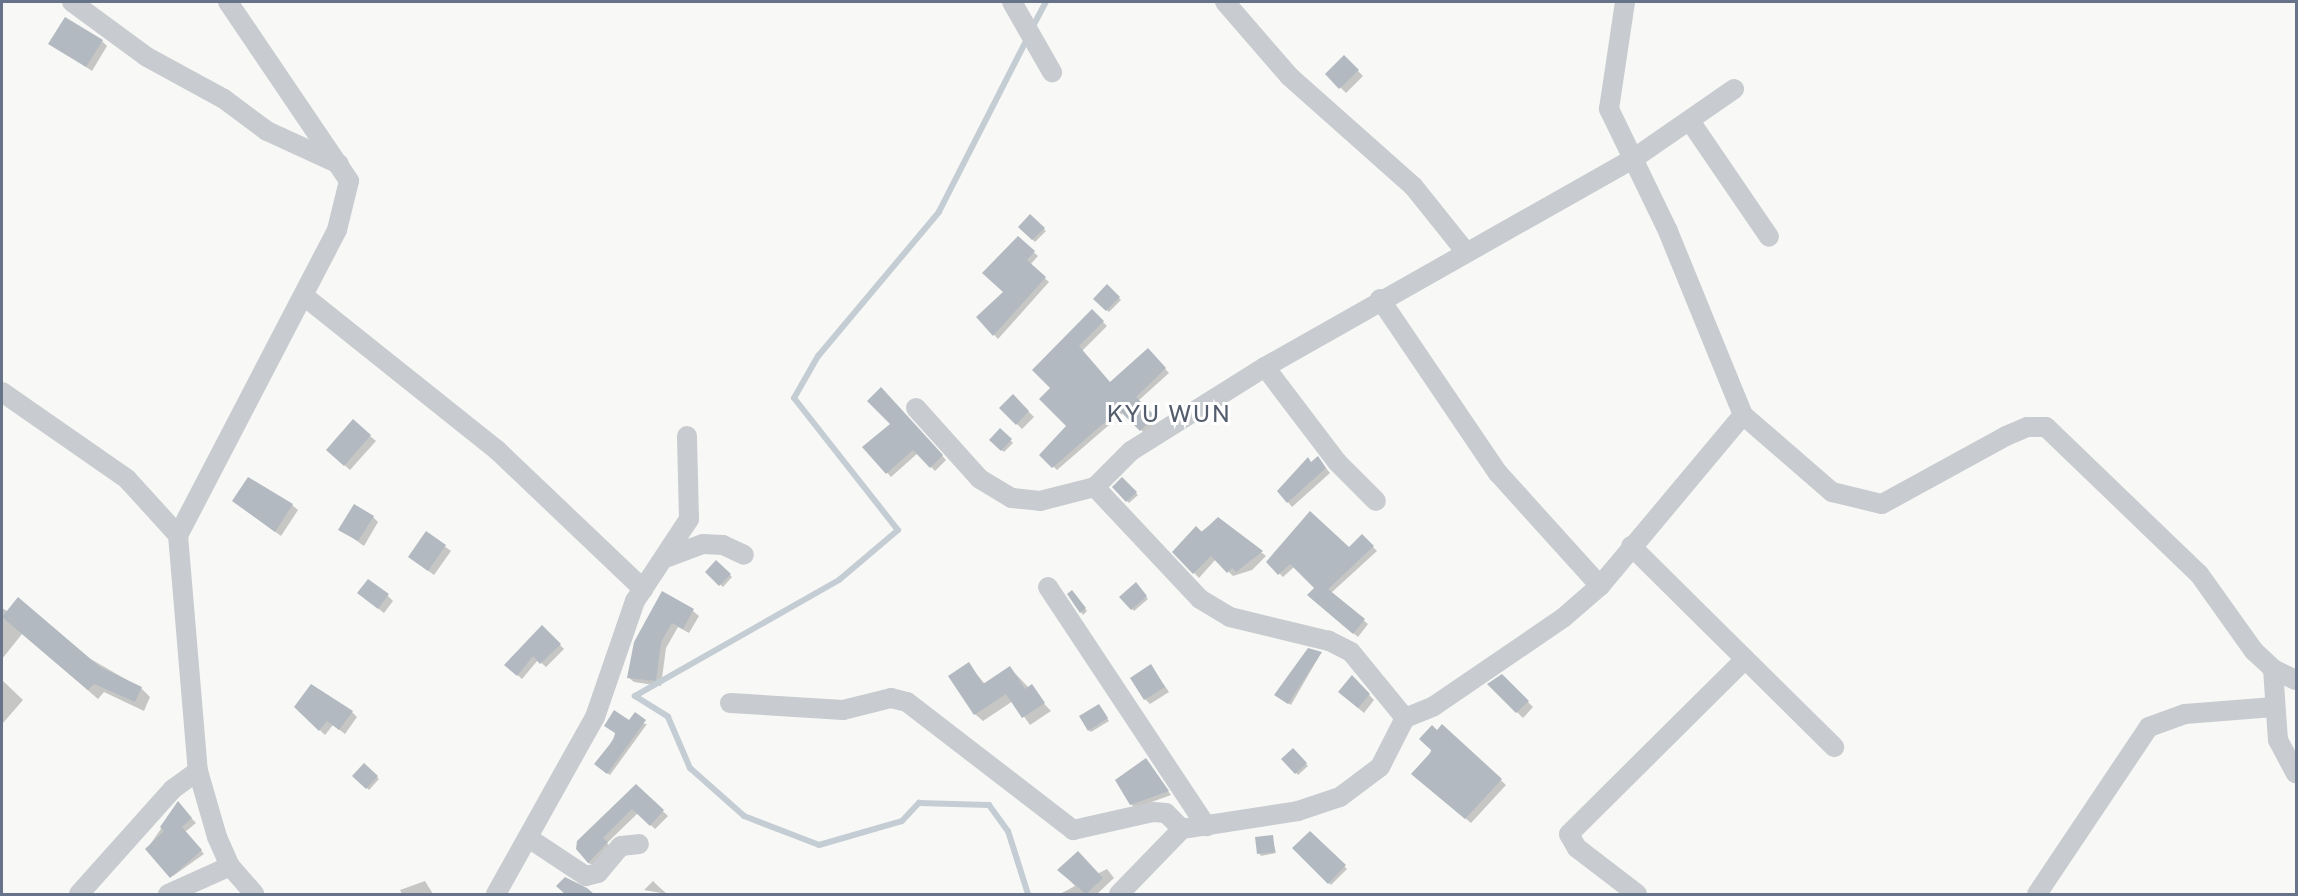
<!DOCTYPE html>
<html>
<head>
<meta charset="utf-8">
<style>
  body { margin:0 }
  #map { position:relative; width:2298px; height:896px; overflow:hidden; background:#f8f9f6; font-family:"Golos Text",sans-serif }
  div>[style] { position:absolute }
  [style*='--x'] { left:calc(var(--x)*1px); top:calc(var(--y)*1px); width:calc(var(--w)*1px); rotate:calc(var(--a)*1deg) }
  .shadow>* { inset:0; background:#0003 }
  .stream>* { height:6px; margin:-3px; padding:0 3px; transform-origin:3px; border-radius:3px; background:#c5cdd4 }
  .building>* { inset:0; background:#b3b9c0 }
  .minor>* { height:20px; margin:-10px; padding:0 10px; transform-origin:10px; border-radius:10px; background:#c8cbcf }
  span { translate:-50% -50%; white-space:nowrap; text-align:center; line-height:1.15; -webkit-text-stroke:6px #fff; paint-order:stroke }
  .quarter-label { font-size:24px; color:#545d6d; letter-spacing:1.5px }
  .frame { position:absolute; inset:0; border:3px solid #667389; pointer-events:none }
</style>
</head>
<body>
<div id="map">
  <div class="shadow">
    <div style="clip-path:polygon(102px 41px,107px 46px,92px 71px,50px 43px)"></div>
    <div style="clip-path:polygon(1344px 57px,1363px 76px,1346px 93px,1327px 74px)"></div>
    <div style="clip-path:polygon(1030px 216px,1046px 231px,1035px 242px,1020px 227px)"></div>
    <div style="clip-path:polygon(1018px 238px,1038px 256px,1030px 265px,1049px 282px,998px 339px,978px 317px,1005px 293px)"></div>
    <div style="clip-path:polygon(1107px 286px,1121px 300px,1109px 312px,1095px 299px)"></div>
    <div style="clip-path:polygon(1092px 311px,1107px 326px,1082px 351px,1111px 384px,1148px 350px,1169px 373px,1138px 401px,1158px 421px,1144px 433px,1124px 412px,1057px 470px,1042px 455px,1068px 426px,1052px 388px)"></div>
    <div style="clip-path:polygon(881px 389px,946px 460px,935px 471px,918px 453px,891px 477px,865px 447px,892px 425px)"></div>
    <div style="clip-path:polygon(1013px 396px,1034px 417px,1022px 429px,1001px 408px)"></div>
    <div style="clip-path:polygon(1000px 430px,1013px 443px,1004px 452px,991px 440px)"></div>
    <div style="clip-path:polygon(370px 436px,376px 441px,350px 470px,333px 455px)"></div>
    <div style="clip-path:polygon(1322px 463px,1330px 473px,1292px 507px,1279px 491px)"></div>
    <div style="clip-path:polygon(1122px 479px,1138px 495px,1129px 503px,1114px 487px)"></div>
    <div style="clip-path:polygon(292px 505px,298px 510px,281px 536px,240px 506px)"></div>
    <div style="clip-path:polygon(373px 517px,378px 522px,364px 546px,340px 529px)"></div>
    <div style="clip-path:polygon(1218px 519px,1266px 556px,1252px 570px,1233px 576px,1216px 559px,1199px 578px,1174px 552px)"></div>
    <div style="clip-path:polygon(427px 533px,451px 551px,434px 575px,416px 562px)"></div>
    <div style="clip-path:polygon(1362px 536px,1377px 551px,1331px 593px,1368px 624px,1358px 637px,1312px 599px,1316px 588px,1294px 567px,1283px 577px,1268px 562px,1349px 549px)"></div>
    <div style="clip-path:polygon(716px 562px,732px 577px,723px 587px,707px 572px)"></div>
    <div style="clip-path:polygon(1135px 584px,1148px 599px,1134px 611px,1121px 597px)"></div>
    <div style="clip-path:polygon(1069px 594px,1074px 594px,1087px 611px,1083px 615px)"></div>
    <div style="clip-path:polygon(388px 596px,393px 601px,384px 613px,365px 598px)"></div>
    <div style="clip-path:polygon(2px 608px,141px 688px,150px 697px,144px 711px,104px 692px,98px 699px,22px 634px,2px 659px)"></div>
    <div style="clip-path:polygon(693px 611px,699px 616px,689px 633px,678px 627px,666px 648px,661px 686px,634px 682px,628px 677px,635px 643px)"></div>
    <div style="clip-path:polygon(542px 627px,564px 649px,546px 667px,538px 660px,522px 679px,511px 669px)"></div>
    <div style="clip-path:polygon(1321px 653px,1291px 705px,1278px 697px)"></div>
    <div style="clip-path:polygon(968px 664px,985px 684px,1010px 668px,1051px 711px,1030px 725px,1013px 701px,983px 721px,975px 714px)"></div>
    <div style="clip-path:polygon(1151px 666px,1169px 692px,1150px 704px,1145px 699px)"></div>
    <div style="clip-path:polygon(1502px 676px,1533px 707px,1523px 718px,1489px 685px)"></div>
    <div style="clip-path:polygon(1352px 677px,1374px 700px,1364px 713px,1345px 697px)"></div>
    <div style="clip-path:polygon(2px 680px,23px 700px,3px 723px,2px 722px)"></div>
    <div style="clip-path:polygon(296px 707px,352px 712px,357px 717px,345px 734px,333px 725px,325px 735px)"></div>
    <div style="clip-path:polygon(1101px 708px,1109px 721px,1091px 732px,1089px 730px)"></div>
    <div style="clip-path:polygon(629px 722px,647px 724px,610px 775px,598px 767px,616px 733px)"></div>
    <div style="clip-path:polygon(1442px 726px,1506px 785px,1471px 823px,1418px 779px)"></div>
    <div style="clip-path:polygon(1293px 750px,1308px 766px,1298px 775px,1284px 759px)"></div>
    <div style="clip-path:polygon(1146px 760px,1171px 795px,1135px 808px,1131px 804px)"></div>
    <div style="clip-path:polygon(364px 765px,379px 779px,369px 790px,354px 776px)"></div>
    <div style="clip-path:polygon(636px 786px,668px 816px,655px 829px,638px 813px,607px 843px,612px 848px,597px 866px,588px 863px,578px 841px)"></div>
    <div style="clip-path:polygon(178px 804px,196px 823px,185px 832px,204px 854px,173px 876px,147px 849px)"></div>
    <div style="clip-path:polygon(1310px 833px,1347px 869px,1331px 885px,1294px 849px)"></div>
    <div style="clip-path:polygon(1272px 837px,1276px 853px,1261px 856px,1259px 853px)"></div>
    <div style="clip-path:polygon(1107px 869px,1114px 878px,1097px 894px,1060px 894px,1075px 886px,1060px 870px,1097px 874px)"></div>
    <div style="clip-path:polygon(425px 881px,433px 894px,402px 894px,400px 890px)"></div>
    <div style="clip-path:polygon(653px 881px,657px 885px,667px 894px,644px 890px)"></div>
  </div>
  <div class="stream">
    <div style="--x:1032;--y:28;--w:30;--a:-62"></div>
    <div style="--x:1028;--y:37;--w:196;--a:117"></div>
    <div style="--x:939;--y:212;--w:188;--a:130"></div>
    <div style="--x:818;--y:356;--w:48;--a:119.7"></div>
    <div style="--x:794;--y:398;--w:168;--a:51.8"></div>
    <div style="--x:898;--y:530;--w:77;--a:139.7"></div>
    <div style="--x:839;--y:580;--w:235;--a:150.4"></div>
    <div style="--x:635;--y:696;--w:39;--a:32"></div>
    <div style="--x:668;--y:717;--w:56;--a:66.7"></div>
    <div style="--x:690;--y:768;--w:72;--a:41.6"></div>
    <div style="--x:744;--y:816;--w:80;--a:21.1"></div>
    <div style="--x:819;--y:845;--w:86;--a:-16.1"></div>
    <div style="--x:902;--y:821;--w:25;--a:-47"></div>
    <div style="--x:919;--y:803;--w:70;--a:1.6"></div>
    <div style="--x:989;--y:805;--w:32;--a:54"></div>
    <div style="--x:1008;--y:831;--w:66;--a:72.4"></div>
  </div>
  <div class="building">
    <div style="clip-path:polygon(65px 17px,103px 40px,86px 67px,48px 44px)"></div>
    <div style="clip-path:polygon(1344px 55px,1359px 70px,1339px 89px,1325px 74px)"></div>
    <div style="clip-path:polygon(1030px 214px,1045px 228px,1032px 240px,1018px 227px)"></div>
    <div style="clip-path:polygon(1018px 236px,1035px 251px,1027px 260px,1046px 277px,993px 336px,976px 317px,1003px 292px,982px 273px)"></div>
    <div style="clip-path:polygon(1107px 284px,1120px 297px,1106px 311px,1093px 299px)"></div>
    <div style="clip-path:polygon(1092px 309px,1104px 321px,1079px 346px,1110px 382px,1148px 348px,1166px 368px,1136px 397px,1155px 416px,1140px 431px,1119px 410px,1052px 468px,1039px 455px,1066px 426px,1039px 399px,1050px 388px,1032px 370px)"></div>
    <div style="clip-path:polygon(881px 387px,943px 455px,930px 468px,913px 450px,886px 474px,862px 447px,890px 424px,867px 401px)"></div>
    <div style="clip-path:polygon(1013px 394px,1029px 411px,1016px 425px,999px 408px)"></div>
    <div style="clip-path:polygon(353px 419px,371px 435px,344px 466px,326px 450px)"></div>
    <div style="clip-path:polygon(1000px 428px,1012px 439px,1001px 451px,989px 440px)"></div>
    <div style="clip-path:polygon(1318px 456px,1326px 468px,1287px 503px,1277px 491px,1308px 457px,1311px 462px)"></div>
    <div style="clip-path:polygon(248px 477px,293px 504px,275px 532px,232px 501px)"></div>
    <div style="clip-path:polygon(1122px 477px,1137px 492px,1126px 502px,1112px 487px)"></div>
    <div style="clip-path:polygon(354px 504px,374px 516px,358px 541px,338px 530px)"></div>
    <div style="clip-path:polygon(1310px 511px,1349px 547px,1362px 534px,1374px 546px,1328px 589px,1365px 619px,1353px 634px,1307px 595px,1314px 588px,1290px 564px,1278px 575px,1266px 562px)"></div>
    <div style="clip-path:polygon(1218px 517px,1263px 551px,1236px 572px,1232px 568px,1227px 573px,1211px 556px,1193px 574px,1172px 552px,1196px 526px,1202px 532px)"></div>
    <div style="clip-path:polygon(426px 531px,446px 545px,428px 571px,408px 557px)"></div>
    <div style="clip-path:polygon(716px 560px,731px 574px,719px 586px,705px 572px)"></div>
    <div style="clip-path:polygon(368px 579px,389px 594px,378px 609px,357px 593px)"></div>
    <div style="clip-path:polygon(1136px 582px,1147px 596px,1131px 610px,1119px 597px)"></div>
    <div style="clip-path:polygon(1072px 590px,1086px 608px,1080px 613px,1067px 594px)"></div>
    <div style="clip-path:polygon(662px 591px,694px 609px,683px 629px,672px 623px,661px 642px,656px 681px,627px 678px,634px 642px)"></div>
    <div style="clip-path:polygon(18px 597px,100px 667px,142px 687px,135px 702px,94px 684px,88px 690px,2px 617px)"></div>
    <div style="clip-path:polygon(542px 625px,561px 644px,540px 664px,533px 656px,517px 676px,504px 665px)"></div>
    <div style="clip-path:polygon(1308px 648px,1322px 652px,1288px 704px,1274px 695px)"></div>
    <div style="clip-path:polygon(969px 662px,983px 684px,1010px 666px,1025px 689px,1032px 684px,1045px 703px,1022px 718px,1006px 694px,974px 715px,948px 676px)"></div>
    <div style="clip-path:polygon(1151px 664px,1165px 687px,1144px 700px,1130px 678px)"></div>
    <div style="clip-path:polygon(1502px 674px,1529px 701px,1516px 713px,1487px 684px)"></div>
    <div style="clip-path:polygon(1352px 675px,1370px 694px,1358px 708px,1338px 692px)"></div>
    <div style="clip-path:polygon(311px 684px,353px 711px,339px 730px,327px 721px,319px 731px,294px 707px)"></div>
    <div style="clip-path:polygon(1099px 704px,1108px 718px,1088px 731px,1079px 716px)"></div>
    <div style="clip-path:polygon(614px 710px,629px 720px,635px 712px,646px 720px,607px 774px,594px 764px,614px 739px,615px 733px,604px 726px)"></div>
    <div style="clip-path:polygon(1442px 724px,1502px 779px,1465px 819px,1411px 774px,1432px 751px,1419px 739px,1432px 725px,1437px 730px)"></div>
    <div style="clip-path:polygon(1293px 748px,1307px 763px,1295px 774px,1281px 759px)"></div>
    <div style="clip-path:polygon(1146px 758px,1169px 791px,1130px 805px,1115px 780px)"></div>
    <div style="clip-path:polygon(364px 763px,378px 776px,366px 789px,352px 776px)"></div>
    <div style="clip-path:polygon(636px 784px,664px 810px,650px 826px,632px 809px,603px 838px,608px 842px,588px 863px,576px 849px,577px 841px)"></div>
    <div style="clip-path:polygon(178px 801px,192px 818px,182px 827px,202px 850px,170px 878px,145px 849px,164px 831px,160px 827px)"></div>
    <div style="clip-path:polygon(1310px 831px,1346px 865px,1328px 884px,1292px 848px)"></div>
    <div style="clip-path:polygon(1273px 835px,1275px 852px,1257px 854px,1255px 837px)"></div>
    <div style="clip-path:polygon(1078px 851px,1103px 878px,1086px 894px,1057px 870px)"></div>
    <div style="clip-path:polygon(565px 877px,587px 888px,594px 894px,565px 894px,556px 886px)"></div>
  </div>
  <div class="minor">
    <div style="--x:72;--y:2;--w:93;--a:36.3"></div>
    <div style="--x:147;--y:57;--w:88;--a:28.6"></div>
    <div style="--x:224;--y:99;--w:54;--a:36.7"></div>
    <div style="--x:267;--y:131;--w:79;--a:24.6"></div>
    <div style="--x:228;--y:2;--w:216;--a:55.9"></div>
    <div style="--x:349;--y:181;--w:50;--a:103.8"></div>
    <div style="--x:337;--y:230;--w:344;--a:117.5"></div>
    <div style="--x:178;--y:535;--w:237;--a:85.2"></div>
    <div style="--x:198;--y:771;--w:69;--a:73.9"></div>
    <div style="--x:217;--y:837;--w:32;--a:66"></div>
    <div style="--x:230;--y:866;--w:37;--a:49"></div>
    <div style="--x:1012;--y:2;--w:81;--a:60.3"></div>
    <div style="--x:1225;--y:2;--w:98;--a:49.1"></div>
    <div style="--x:1289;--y:76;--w:166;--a:41.6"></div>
    <div style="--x:1413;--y:186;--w:83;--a:51.3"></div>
    <div style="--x:1690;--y:121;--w:140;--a:55.7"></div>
    <div style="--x:304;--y:296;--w:247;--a:38.6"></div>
    <div style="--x:497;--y:450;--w:202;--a:43.6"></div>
    <div style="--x:1380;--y:299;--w:210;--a:55.9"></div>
    <div style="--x:1498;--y:473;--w:152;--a:47.9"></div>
    <div style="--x:1265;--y:367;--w:119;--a:52.8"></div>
    <div style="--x:1337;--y:462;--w:55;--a:45"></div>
    <div style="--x:2;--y:392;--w:152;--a:34.8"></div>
    <div style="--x:127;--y:479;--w:76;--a:47.7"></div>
    <div style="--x:916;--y:408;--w:96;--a:48"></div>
    <div style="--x:980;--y:479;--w:37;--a:31"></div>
    <div style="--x:1012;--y:498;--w:28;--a:6"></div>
    <div style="--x:1040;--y:501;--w:57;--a:-14.3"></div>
    <div style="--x:1743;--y:415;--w:118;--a:40.9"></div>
    <div style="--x:1832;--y:492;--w:51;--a:13.5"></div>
    <div style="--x:1882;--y:504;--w:141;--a:-28.7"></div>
    <div style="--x:2006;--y:436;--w:23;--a:-23"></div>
    <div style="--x:2027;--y:427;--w:19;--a:0"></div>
    <div style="--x:2046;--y:427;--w:212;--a:43.9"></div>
    <div style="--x:2199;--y:574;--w:95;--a:54.5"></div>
    <div style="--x:2254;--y:651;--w:26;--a:43"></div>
    <div style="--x:2273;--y:669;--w:25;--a:26"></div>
    <div style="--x:1631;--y:546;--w:286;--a:44.7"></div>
    <div style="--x:665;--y:558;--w:40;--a:-20.2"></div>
    <div style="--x:703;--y:544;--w:20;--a:3"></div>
    <div style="--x:723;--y:545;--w:23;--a:25"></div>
    <div style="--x:1048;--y:587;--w:287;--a:56.5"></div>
    <div style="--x:2273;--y:669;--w:71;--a:86"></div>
    <div style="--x:2278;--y:740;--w:38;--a:62"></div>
    <div style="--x:730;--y:703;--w:113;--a:3.5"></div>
    <div style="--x:843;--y:710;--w:49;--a:-14"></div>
    <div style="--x:891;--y:698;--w:16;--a:14"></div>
    <div style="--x:907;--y:702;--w:210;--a:37.6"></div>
    <div style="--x:1073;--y:830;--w:82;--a:-12.7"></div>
    <div style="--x:1153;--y:812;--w:13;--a:4"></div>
    <div style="--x:1166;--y:813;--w:23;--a:45"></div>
    <div style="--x:1405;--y:718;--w:85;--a:-129.3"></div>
    <div style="--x:1351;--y:652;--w:25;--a:-153"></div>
    <div style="--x:1329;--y:641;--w:102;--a:-166.4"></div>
    <div style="--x:1230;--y:617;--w:35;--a:-149"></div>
    <div style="--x:1200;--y:599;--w:154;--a:-133.2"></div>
    <div style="--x:1095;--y:487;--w:51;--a:-45"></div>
    <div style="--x:1131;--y:451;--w:158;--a:-32.1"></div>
    <div style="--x:1265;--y:367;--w:423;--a:-29.5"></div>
    <div style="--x:1633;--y:159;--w:123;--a:-34.7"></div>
    <div style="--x:530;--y:839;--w:67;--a:33.5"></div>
    <div style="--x:586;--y:876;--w:12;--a:-14"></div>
    <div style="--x:598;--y:873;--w:35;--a:-50"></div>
    <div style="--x:621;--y:846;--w:18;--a:-6"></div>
    <div style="--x:79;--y:894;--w:141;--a:-48.2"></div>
    <div style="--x:173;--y:789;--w:31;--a:-36"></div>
    <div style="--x:168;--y:894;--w:68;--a:-24.3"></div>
    <div style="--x:496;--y:894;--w:203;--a:-60.8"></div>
    <div style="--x:595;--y:717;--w:123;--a:-71"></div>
    <div style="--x:635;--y:601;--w:98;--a:-56.6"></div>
    <div style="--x:689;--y:519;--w:83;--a:-91.4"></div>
    <div style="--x:1119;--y:894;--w:91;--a:-45.9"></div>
    <div style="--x:1182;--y:829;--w:117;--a:-8.8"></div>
    <div style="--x:1298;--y:811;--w:44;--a:-18.4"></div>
    <div style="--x:1340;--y:797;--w:50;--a:-36.9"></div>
    <div style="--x:1380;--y:767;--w:55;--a:-63"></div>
    <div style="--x:1405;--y:718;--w:31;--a:-22"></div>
    <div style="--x:1434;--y:706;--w:156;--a:-34.3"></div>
    <div style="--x:1563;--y:618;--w:49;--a:-40.9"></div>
    <div style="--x:1600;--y:586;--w:223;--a:-50.1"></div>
    <div style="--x:1743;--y:415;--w:199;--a:-112.2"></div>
    <div style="--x:1668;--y:231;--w:136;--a:-115.8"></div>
    <div style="--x:1609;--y:109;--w:108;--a:-81.5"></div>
    <div style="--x:1637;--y:894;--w:76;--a:-142.5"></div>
    <div style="--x:1577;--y:848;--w:16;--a:-120"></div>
    <div style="--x:1569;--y:834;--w:248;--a:-44.8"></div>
    <div style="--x:2037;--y:894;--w:201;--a:-56.2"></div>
    <div style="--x:2149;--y:727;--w:38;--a:-20"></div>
    <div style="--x:2185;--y:714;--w:89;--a:-4.5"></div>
  </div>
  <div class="quarter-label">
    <span style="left:1169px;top:413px">KYU WUN</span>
  </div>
  <div class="frame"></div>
</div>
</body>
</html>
